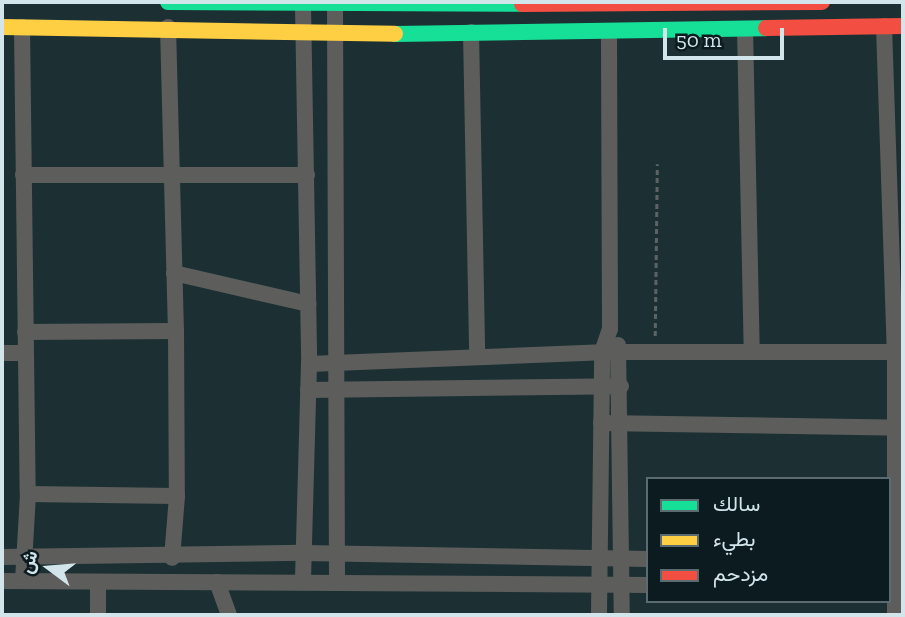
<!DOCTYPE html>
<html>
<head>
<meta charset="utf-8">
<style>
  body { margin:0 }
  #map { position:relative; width:905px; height:617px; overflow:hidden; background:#1c3034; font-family:"Zilla Slab",Vazirmatn,serif }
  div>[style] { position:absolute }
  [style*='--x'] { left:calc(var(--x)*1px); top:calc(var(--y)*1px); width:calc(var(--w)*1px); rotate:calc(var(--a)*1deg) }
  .path>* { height:2.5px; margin-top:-1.25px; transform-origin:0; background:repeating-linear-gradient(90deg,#5d6362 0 5px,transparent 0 8.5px) }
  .street>* { height:16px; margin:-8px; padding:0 8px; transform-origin:8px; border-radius:8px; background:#5d5e5c }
  .fast>* { height:16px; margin:-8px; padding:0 8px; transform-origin:8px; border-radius:8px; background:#16e098 }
  .slow>* { height:16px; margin:-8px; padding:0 8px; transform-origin:8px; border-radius:8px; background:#ffcf43 }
  .jam>* { height:16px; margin:-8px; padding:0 8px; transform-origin:8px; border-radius:8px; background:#f24e42 }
  span { translate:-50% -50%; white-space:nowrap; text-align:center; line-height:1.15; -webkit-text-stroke:5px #0c1b1f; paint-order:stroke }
  .frame { position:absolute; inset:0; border:4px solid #d2e5eb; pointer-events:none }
  .legend { position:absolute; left:646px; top:477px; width:245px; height:126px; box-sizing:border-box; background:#0c1b1f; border:2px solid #5b6c71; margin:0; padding:9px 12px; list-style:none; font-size:21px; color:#d2e5eb }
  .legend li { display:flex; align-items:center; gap:14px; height:35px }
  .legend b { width:35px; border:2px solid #5b6c71 }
  .north { position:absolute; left:14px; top:533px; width:70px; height:70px; -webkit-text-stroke:5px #0c1b1f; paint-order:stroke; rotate:286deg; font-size:19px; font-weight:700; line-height:28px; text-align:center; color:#d2e5eb }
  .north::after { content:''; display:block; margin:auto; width:24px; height:32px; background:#d2e5eb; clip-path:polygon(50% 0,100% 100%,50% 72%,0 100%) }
  .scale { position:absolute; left:663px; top:28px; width:121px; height:32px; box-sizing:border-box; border:4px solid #d2e5eb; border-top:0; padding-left:9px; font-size:21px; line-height:24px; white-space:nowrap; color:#d2e5eb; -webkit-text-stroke:5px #0c1b1f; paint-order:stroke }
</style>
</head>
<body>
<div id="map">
  <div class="path">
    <div style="--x:655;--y:336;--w:172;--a:-89.3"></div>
  </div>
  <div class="street">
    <div style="--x:303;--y:6;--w:358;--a:89"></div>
    <div style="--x:309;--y:364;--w:216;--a:91.6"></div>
    <div style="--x:335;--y:6;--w:574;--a:89.8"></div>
    <div style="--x:884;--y:26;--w:326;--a:88.1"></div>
    <div style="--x:895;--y:352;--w:263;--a:90"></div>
    <div style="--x:22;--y:27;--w:467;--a:89.3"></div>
    <div style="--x:28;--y:494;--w:87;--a:93.3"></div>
    <div style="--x:168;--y:27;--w:304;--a:88.5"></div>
    <div style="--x:176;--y:331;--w:165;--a:89.7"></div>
    <div style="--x:177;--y:496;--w:62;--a:94.6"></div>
    <div style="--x:745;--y:29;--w:323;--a:88.8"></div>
    <div style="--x:471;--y:32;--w:324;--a:88.9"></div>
    <div style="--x:23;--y:175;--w:284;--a:0"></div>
    <div style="--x:174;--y:273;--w:138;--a:13"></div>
    <div style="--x:25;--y:332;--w:151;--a:-0.4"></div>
    <div style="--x:618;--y:345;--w:270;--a:89.2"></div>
    <div style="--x:2;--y:353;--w:23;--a:0"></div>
    <div style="--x:309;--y:364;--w:293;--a:-2.3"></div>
    <div style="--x:602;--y:352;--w:301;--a:0"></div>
    <div style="--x:308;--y:390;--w:313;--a:-0.7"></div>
    <div style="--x:601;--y:423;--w:302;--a:0.9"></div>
    <div style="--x:28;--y:494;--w:149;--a:0.8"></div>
    <div style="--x:2;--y:557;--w:302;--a:-0.8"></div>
    <div style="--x:304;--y:553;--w:344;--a:1"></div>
    <div style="--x:2;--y:581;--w:646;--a:0.35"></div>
    <div style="--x:217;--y:582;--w:35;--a:70"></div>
    <div style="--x:98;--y:584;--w:31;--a:90"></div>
    <div style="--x:599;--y:615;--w:263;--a:-89.3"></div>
    <div style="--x:602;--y:352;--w:24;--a:-71"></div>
    <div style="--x:610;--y:329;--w:298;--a:-90.2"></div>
  </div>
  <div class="fast">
    <div style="--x:168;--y:2;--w:354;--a:0.3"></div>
    <div style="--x:395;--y:34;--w:371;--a:-0.9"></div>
  </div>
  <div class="slow">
    <div style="--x:2;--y:27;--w:393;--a:1"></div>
  </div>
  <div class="jam">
    <div style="--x:522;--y:4;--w:300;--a:-0.4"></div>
    <div style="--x:766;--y:28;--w:137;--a:-0.8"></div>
  </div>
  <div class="frame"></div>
  <ul class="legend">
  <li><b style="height:9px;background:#16e098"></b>سالك</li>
  <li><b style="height:9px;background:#ffcf43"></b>بطيء</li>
  <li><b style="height:9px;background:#f24e42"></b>مزدحم</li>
  </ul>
  <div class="north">ش</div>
  <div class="scale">50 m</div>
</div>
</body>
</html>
